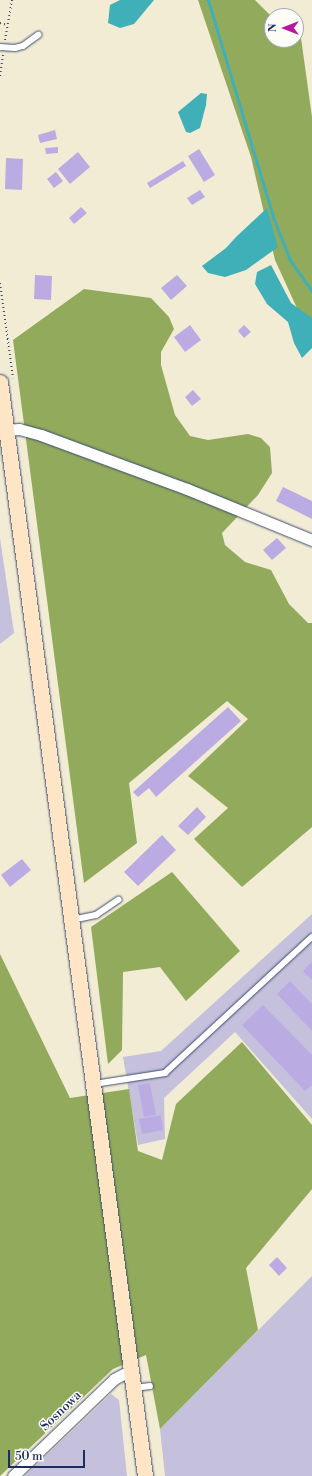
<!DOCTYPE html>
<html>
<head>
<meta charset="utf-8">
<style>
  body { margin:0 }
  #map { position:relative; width:312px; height:1476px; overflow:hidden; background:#f2ecd5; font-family:"Libre Bodoni",serif }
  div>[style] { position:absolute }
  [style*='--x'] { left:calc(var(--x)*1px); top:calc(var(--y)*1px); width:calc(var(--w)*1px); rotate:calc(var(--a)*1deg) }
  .industrial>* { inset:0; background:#c5c0db }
  .forest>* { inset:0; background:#92aa5b }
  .water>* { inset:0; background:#3fafb8 }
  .stream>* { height:3px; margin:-1.5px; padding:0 1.5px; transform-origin:1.5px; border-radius:1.5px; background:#3fafb8 }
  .building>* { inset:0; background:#baace3 }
  .path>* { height:2px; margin-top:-1px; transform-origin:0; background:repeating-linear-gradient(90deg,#3b4b70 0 1px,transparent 0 4px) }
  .roads { filter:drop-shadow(0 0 1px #3b4b70) drop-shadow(0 0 1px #3b4b70) }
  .lane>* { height:5.5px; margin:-2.75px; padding:0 2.75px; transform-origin:2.75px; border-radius:2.75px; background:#fff }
  .street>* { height:11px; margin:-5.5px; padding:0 5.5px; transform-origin:5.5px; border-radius:5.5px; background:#fff }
  .secondary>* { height:15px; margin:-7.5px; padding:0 7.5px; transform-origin:7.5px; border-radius:7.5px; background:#fde5c5 }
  span { translate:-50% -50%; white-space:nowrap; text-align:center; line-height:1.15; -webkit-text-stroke:3px #fdfcf7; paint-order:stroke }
  .street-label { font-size:13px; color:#1b2f5e }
  .north { position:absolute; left:264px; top:8px; width:40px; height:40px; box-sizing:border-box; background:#fdfcf7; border:1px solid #a3aaba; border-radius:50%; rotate:270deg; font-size:11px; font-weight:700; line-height:16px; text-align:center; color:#1b2f5e }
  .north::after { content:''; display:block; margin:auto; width:14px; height:18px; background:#b5179e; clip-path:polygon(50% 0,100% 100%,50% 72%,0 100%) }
  .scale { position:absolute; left:8px; top:1450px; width:77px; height:18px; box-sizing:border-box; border:2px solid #1b2f5e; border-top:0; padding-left:5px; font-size:12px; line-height:14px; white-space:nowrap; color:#1b2f5e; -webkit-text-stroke:3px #fdfcf7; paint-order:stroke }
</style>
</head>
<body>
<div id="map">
  <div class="industrial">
    <div style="clip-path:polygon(0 538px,14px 633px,0 644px)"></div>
    <div style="clip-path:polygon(312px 914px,312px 1119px,235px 1032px,164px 1098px,165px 1139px,138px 1145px,123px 1057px,161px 1051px)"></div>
    <div style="clip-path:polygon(312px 1276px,312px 1476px,165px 1476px,160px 1429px)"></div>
    <div style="clip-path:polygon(111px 1394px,119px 1400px,127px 1476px,25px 1476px)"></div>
  </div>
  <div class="forest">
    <div style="clip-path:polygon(198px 0,255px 0,269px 14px,283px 16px,272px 16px,272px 40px,296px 40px,296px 25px,301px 38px,312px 117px,312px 341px,275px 260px,251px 157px)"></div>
    <div style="clip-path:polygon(84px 289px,151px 298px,169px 317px,174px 329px,161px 352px,161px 365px,175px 415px,190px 436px,208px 440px,248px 434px,261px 438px,270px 447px,272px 473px,258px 495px,222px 533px,225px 545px,245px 562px,271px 570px,289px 604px,308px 623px,312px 623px,312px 827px,242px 887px,194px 839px,228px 808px,188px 776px,248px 719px,227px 701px,129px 783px,137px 843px,84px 883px,13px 340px)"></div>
    <div style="clip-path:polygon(172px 872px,240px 951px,186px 1001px,160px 967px,123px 972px,122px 1050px,108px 1064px,91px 927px)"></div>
    <div style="clip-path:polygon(0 954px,70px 1098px,129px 1089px,138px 1151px,162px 1160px,176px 1104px,242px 1042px,312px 1125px,312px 1189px,246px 1268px,258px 1330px,160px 1429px,146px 1355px,113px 1369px,0 1476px)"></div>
  </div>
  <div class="water">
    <div style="clip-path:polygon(120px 0,154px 0,134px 24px,120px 28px,108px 23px,110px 5px)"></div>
    <div style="clip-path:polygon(201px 93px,207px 94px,206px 105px,200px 128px,190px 133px,186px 132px,178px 112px)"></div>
    <div style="clip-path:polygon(267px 208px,278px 247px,246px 270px,225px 277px,208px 273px,202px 266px,226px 248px,236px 237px)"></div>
    <div style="clip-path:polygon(271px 265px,291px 303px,312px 318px,312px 348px,302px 358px,294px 343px,288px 322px,267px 304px,255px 284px,257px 272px)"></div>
  </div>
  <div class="stream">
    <div style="--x:208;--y:0;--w:230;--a:73.3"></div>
    <div style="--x:274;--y:220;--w:43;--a:68.2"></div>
    <div style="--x:290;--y:260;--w:39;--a:55"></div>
  </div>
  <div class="building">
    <div style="clip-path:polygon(55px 130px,57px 139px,40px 143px,38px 135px)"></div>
    <div style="clip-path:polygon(58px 147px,58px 153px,46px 154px,45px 148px)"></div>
    <div style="clip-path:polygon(199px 149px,215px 175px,204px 182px,188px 156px)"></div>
    <div style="clip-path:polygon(78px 152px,90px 167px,70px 184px,58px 169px)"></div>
    <div style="clip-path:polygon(6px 158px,23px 159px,22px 190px,5px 189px)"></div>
    <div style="clip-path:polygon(183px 161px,186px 166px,150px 188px,147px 183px)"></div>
    <div style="clip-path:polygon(56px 172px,63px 181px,54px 188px,47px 179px)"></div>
    <div style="clip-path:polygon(200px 190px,205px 197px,192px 205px,187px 198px)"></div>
    <div style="clip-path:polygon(81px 207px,87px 213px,74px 224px,69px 218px)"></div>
    <div style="clip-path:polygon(35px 275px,52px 276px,51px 300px,34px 299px)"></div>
    <div style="clip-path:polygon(177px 275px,187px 286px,171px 300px,161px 288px)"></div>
    <div style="clip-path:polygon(190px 325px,201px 340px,185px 352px,174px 337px)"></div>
    <div style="clip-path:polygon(244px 325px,251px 332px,244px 338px,238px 331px)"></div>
    <div style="clip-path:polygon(193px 390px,201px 399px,192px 406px,185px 397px)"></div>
    <div style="clip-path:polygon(283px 487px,312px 501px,312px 519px,276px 501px)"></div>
    <div style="clip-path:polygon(277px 538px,286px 548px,272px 560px,263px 550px)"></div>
    <div style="clip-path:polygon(228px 707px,241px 721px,156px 797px,149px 788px,138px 797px,133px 792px)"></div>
    <div style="clip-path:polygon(197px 807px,206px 817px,188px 835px,178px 826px)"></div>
    <div style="clip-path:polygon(162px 835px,176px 850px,138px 886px,124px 872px)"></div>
    <div style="clip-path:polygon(22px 859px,31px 870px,10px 887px,1px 875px)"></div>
    <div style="clip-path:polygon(312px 962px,312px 980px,303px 971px)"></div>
    <div style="clip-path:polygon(290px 981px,312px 1004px,312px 1031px,277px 994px)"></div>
    <div style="clip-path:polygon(263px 1005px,312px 1055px,312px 1085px,305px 1091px,242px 1025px)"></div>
    <div style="clip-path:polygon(150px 1083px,156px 1115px,144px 1117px,138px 1085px)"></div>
    <div style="clip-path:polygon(161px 1115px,163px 1130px,142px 1134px,139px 1119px)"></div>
    <div style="clip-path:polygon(277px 1257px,287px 1268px,279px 1276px,269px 1265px)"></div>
  </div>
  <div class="path">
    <div style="--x:0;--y:23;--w:8;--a:14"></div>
    <div style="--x:5;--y:40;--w:41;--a:-80.1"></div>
    <div style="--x:0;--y:76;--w:22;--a:-82"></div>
    <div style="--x:0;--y:283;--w:96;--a:82.2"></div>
  </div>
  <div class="roads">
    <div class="lane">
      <div style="--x:0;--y:47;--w:15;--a:4"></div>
      <div style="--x:15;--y:48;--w:8;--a:-14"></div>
      <div style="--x:23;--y:46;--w:19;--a:-36"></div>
      <div style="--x:72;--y:920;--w:25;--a:-12"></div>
      <div style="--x:96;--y:915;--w:27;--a:-34"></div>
      <div style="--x:94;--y:1084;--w:72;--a:-8.8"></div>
      <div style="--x:165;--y:1073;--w:200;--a:-42.8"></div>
      <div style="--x:134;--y:1388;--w:16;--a:-7"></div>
    </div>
    <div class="street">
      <div style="--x:7;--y:430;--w:12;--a:-5"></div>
      <div style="--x:19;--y:429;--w:23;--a:15"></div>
      <div style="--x:41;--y:435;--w:156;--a:20.3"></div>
      <div style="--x:187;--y:489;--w:135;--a:22.2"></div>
      <div style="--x:13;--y:1476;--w:140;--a:-43.8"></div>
      <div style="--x:114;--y:1379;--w:19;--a:-28"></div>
    </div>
    <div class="secondary">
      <div style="--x:0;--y:382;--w:1104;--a:82.45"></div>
    </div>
  </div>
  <div class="street-label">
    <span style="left:61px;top:1411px;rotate:-44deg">Sosnowa</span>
  </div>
  <div class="north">N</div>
  <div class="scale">50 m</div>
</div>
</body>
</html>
